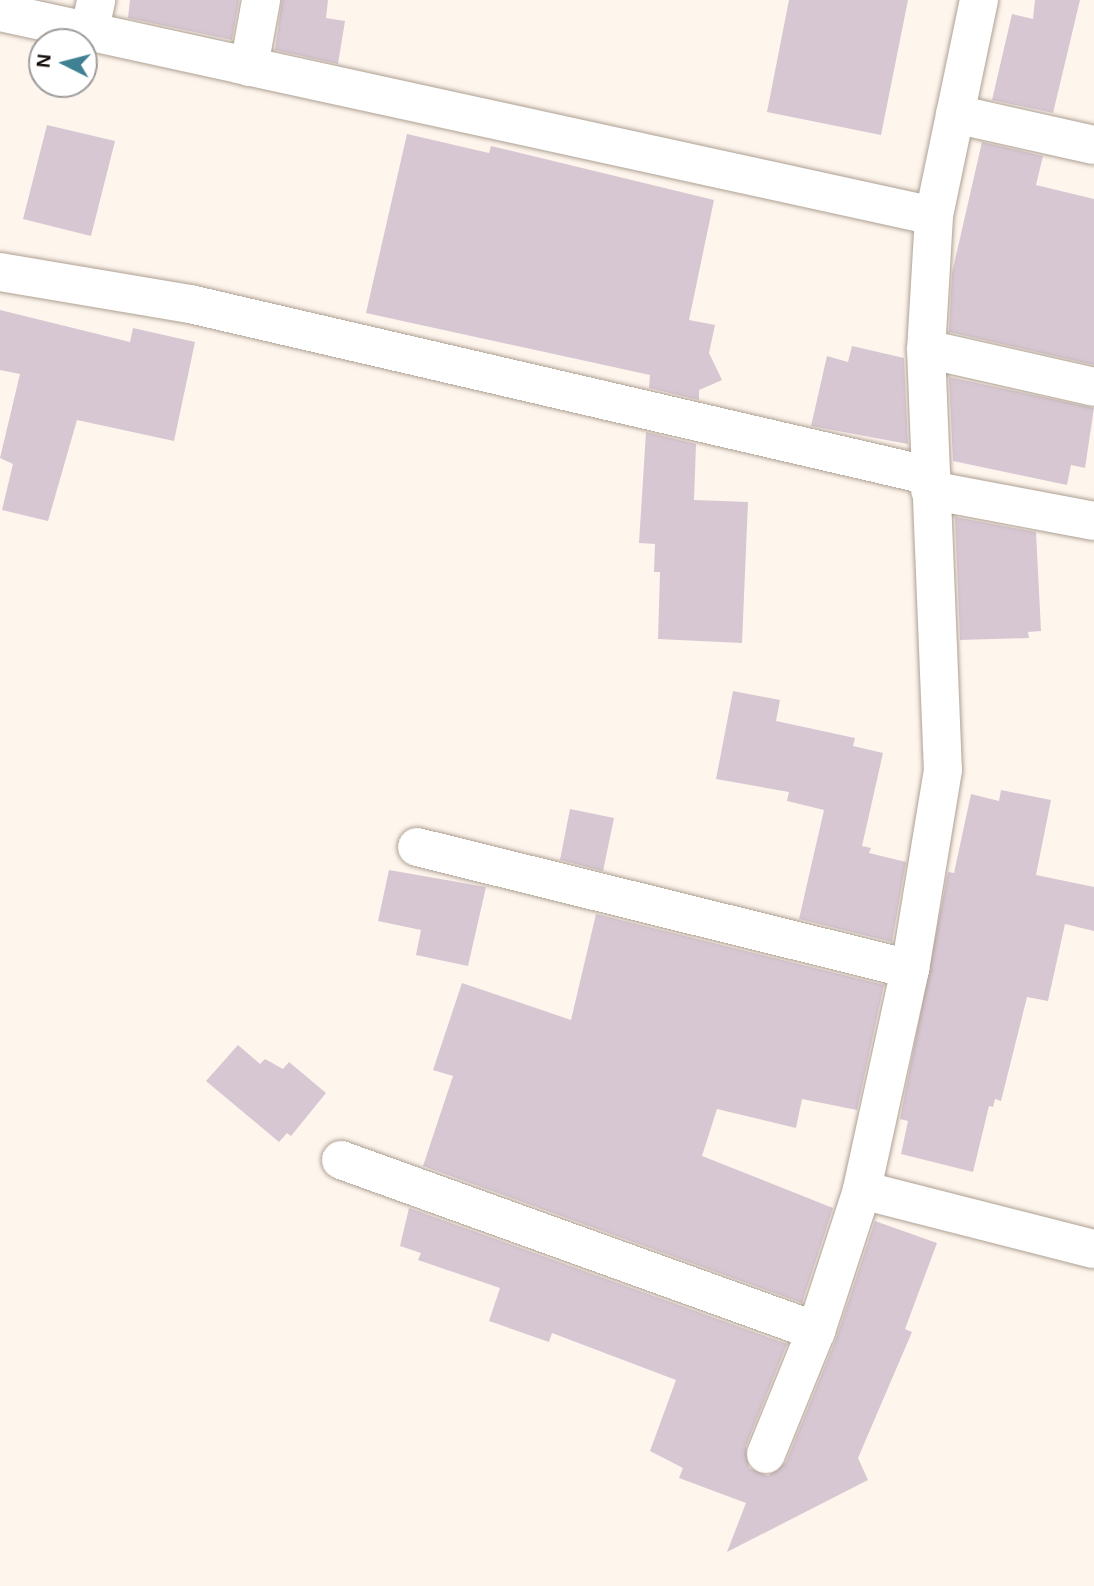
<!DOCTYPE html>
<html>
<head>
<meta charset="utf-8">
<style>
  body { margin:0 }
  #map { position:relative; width:1094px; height:1586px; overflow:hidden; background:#fef5ed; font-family:Helvetica,sans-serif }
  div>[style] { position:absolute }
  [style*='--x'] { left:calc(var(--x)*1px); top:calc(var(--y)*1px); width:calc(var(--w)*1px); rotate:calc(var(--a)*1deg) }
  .building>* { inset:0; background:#d7c7d3 }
  .roads { filter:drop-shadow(0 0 2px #ada093) drop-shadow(0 0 2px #ada093) }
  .minor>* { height:38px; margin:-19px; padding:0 19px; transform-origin:19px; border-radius:19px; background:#fff }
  span { translate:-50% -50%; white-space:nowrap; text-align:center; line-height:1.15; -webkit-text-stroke:5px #fff; paint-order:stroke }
  .north { position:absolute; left:28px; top:28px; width:70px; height:70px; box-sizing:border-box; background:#fff; border:2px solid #9f9d9c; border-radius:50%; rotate:276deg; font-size:19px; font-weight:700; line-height:28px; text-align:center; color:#100b07 }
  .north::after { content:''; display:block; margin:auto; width:24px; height:32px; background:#3f8193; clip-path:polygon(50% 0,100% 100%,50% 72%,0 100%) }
</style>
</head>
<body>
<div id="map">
  <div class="building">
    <div style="clip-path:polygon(130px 0,239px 0,232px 40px,128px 18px)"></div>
    <div style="clip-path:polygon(282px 0,328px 0,326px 18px,345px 21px,338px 64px,275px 50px)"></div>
    <div style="clip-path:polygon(789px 0,908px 0,881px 135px,767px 112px)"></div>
    <div style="clip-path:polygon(1035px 0,1080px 0,1053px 113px,992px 100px,1012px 14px,1033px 19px)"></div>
    <div style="clip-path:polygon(47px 125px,115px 141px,91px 236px,23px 219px)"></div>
    <div style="clip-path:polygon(407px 134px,489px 153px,491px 146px,714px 200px,689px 320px,715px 325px,709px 353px,722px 380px,699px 390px,699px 400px,649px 388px,650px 375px,366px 313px)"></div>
    <div style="clip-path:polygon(982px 142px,1043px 156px,1036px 185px,1094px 199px,1094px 365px,949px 332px,952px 273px)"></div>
    <div style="clip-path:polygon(0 310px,130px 342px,133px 328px,195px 342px,174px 441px,77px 420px,48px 521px,2px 510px,13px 464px,0 458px,20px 374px,0 370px)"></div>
    <div style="clip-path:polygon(852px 346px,904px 358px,908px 444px,811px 426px,827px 356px,848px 362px)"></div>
    <div style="clip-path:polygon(949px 377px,1094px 408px,1085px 468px,1071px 465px,1067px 485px,953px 461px)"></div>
    <div style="clip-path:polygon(646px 432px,696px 444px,694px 500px,748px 502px,742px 643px,658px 639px,660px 572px,654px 572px,655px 544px,639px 543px)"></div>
    <div style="clip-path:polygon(955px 517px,1036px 532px,1041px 631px,1028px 632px,1029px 638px,960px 640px)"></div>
    <div style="clip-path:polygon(733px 691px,780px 700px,776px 721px,855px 738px,853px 746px,883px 753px,862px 846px,871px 848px,869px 853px,906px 862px,892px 942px,799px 919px,824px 810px,787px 801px,789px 792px,716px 779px)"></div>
    <div style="clip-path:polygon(1001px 790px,1051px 800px,1036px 875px,1094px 887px,1094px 931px,1065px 924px,1048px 1001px,1027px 997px,1001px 1101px,995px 1099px,993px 1107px,989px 1106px,973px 1172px,901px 1154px,908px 1121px,900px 1119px,948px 872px,954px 873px,971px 794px,999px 801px)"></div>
    <div style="clip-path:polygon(570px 809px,614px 818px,603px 871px,560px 860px)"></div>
    <div style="clip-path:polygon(389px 870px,486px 887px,468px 966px,416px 955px,421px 930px,378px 921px)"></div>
    <div style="clip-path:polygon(596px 914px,884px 985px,857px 1110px,802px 1099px,796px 1128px,717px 1109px,702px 1156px,833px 1208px,802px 1303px,423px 1166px,453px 1076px,433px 1070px,462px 983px,571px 1020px)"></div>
    <div style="clip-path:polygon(238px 1045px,260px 1064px,265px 1059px,283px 1069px,289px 1062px,326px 1093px,291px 1136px,287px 1133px,279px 1142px,206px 1081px)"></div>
    <div style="clip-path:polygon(409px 1208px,787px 1344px,746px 1446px,749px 1468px,768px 1476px,786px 1462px,836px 1339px,875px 1221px,937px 1243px,905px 1329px,912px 1332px,858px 1458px,868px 1480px,727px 1552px,746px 1503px,679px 1478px,683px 1468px,650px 1451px,676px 1380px,552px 1333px,549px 1342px,489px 1321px,500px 1288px,418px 1260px,421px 1253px,400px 1246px)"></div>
  </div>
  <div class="roads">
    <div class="minor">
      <div style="--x:979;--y:0;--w:221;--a:101.8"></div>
      <div style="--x:934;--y:216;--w:133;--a:93.4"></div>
      <div style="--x:926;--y:349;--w:421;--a:87.7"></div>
      <div style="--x:943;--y:770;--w:202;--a:99.4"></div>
      <div style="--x:910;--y:969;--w:226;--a:102.3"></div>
      <div style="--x:862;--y:1190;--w:239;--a:14.3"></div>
      <div style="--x:0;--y:12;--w:956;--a:12.32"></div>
      <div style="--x:89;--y:34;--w:35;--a:-78"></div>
      <div style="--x:249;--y:67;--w:68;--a:-79.8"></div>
      <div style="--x:955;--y:114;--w:142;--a:12.6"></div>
      <div style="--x:0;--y:272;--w:193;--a:9.6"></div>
      <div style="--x:190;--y:304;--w:761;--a:13.07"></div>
      <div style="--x:926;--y:349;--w:172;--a:12.7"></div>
      <div style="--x:930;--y:490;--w:167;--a:10.7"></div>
      <div style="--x:417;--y:847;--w:508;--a:13.9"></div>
      <div style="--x:341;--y:1160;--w:505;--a:19.8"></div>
      <div style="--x:766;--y:1454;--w:133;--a:-67.9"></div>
      <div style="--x:816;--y:1331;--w:148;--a:-71.9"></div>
    </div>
  </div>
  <div class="north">N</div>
</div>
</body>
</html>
